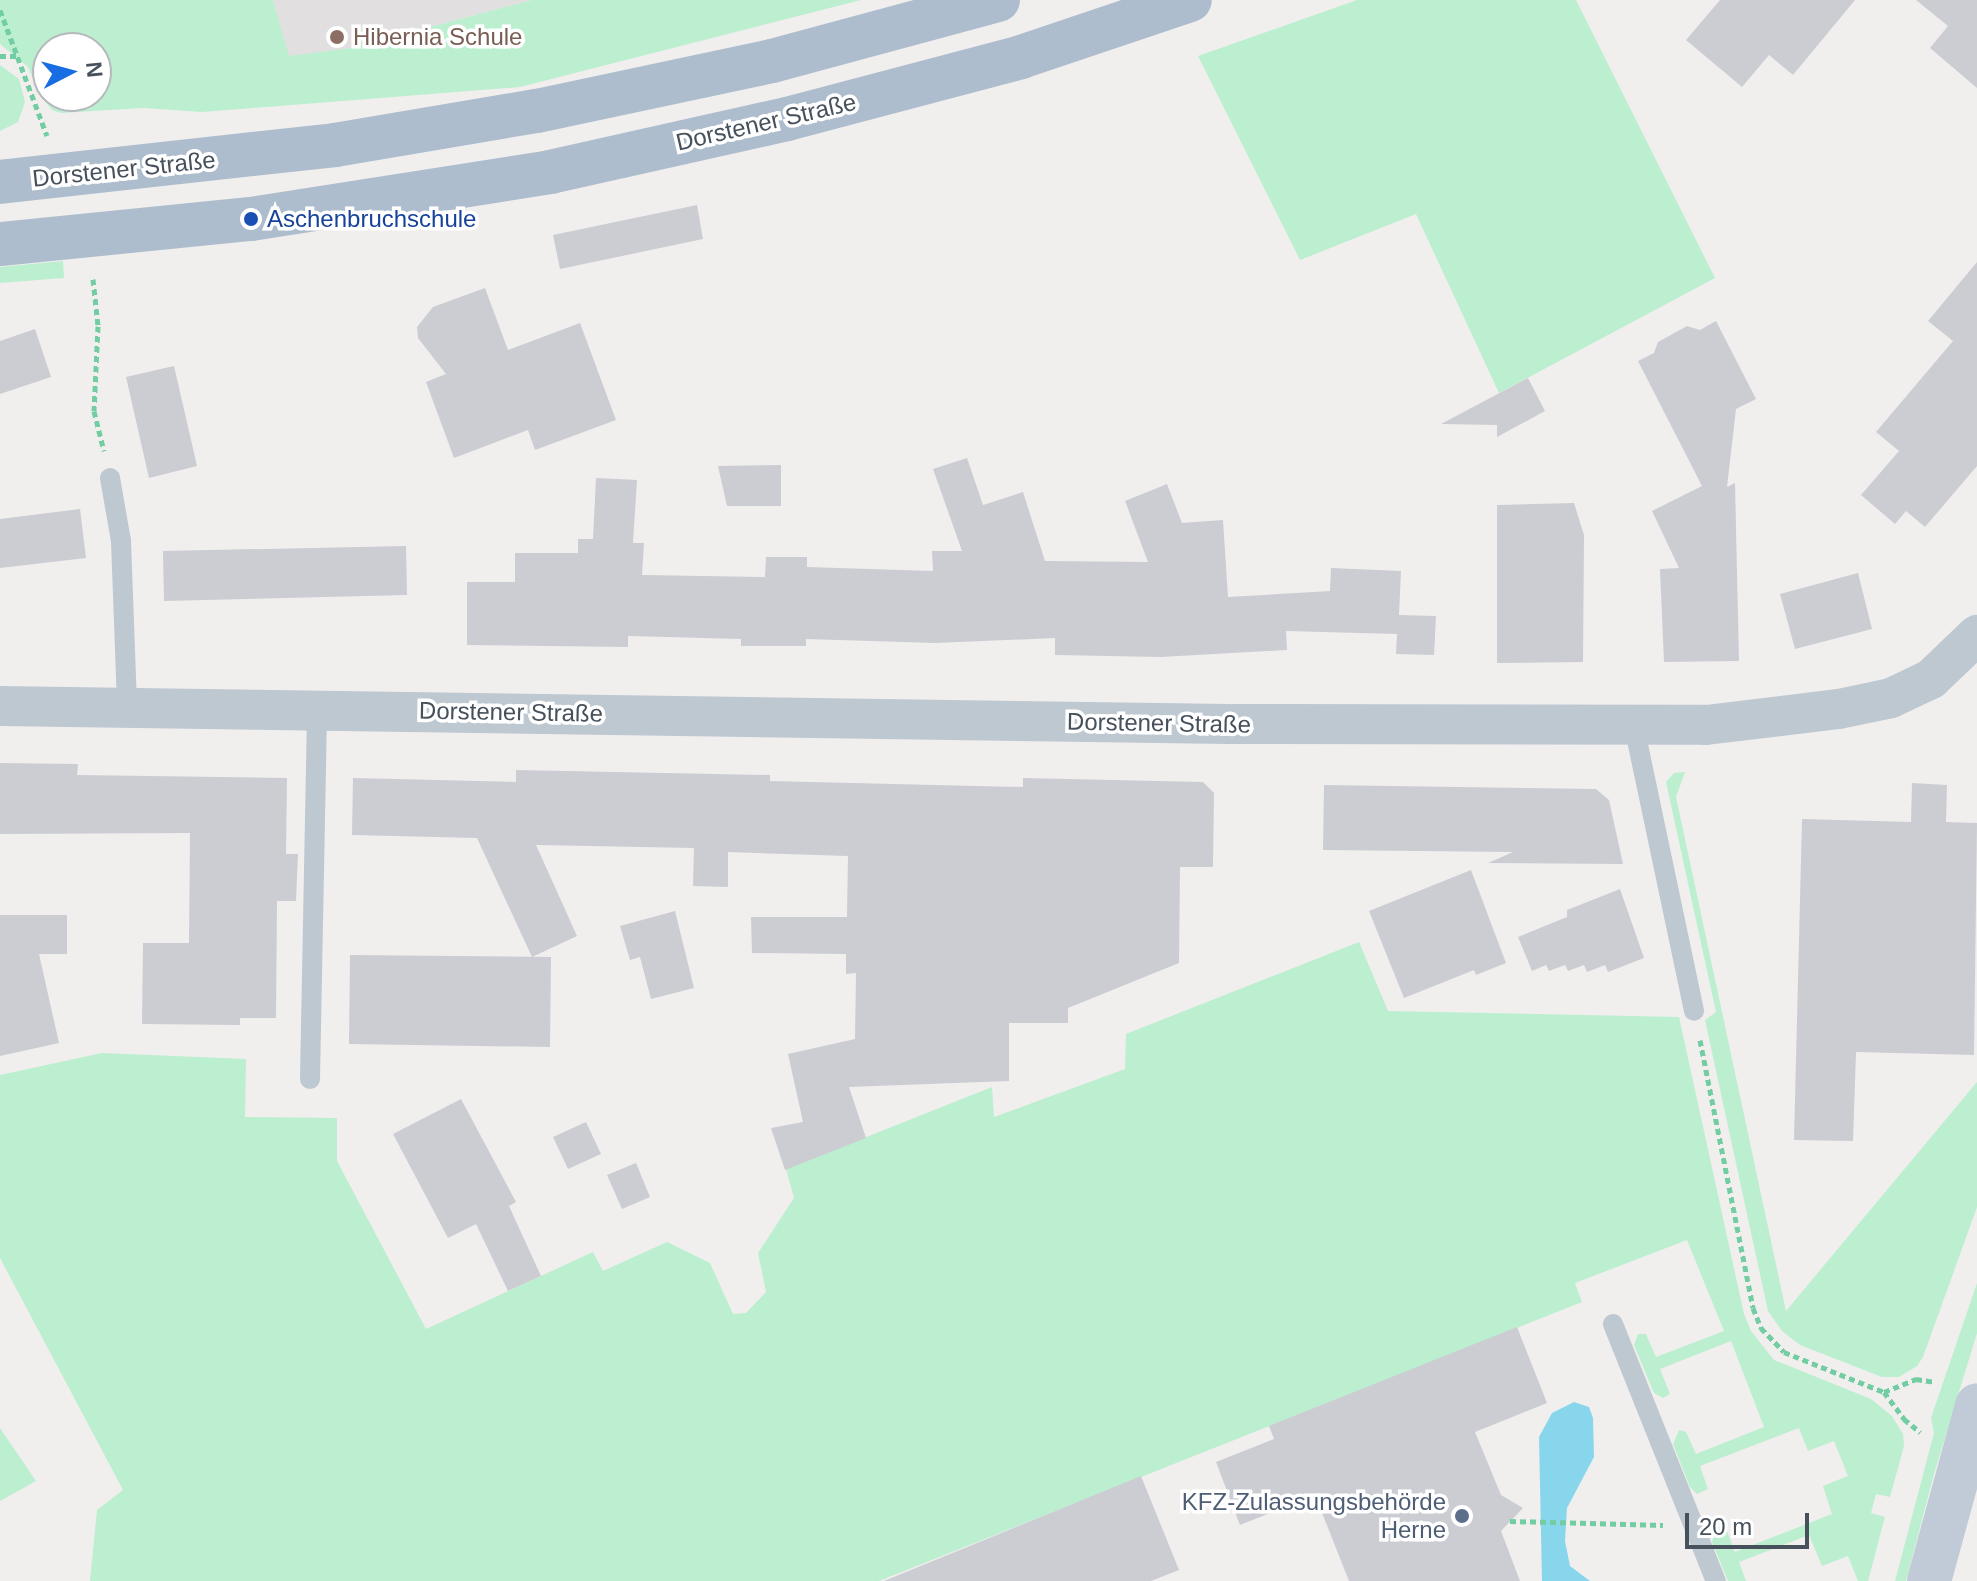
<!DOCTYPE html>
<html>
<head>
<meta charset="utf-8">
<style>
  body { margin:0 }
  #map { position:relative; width:1977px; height:1581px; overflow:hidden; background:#f1eeee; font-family:Arial,sans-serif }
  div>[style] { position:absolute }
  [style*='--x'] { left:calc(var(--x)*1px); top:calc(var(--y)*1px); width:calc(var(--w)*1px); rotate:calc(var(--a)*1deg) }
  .education>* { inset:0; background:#e2dfe0 }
  .green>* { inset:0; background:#bbefd0 }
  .water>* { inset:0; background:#88d6ec }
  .building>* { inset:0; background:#cbcdd3 }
  .path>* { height:5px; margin-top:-2.5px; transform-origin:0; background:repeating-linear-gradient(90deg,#73cda2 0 6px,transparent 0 10px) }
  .lane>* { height:20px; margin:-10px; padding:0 10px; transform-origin:10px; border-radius:10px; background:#bec8d0 }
  .street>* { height:40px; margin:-20px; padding:0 20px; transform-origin:20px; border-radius:20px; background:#bec8d0 }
  .secondary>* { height:44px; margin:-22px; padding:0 22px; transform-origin:22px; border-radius:22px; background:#c0cbd7 }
  .primary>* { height:44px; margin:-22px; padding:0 22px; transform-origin:22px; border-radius:22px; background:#adbdcd }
  .dots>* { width:22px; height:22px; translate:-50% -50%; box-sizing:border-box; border:4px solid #fff; border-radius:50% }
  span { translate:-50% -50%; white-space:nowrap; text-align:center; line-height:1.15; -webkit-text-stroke:7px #fff; paint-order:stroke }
  .education-label { font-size:24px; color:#785e54 }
  .left { translate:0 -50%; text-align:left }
  .street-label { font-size:24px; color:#46515c }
  .transit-label { font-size:24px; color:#164399 }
  .service-label { font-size:24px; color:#4e5e75 }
  .right { translate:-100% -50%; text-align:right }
  .north { position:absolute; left:32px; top:32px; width:80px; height:80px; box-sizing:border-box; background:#fff; border:2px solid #b5b9be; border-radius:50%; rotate:84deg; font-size:22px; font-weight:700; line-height:32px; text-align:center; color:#46515c }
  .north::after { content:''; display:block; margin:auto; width:28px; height:36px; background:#176de1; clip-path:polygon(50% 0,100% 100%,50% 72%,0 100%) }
  .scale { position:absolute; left:1685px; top:1513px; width:124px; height:36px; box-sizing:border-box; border:4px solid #46515c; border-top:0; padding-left:10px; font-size:24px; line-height:28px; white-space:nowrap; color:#46515c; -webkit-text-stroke:6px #fff; paint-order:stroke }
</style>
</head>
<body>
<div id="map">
  <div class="education">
    <div style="clip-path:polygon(273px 0,532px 0,351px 48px,289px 57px)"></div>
  </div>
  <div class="green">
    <div style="clip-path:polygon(evenodd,0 0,273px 0,289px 56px,351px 48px,532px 0,861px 0,520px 87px,202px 112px,143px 108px,61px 113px,52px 110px,41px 96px,28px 67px,0 44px,0 0,48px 48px,96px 48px,96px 96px,48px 96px,48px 48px)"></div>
    <div style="clip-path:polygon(1357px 0,1576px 0,1715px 278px,1499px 393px,1416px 214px,1300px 260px,1198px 56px)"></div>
    <div style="clip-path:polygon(0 65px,19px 79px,25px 102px,18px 122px,0 131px)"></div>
    <div style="clip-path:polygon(63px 261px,64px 278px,0 283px,0 267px)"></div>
    <div style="clip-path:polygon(1685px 772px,1676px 797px,1786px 1311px,1977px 1082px,1977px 1207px,1923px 1357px,1917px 1366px,1899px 1377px,1882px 1377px,1800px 1345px,1782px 1331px,1768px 1311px,1705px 1020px,1716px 1012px,1666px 782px,1674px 773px)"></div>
    <div style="clip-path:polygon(1359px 942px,1388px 1011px,1679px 1017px,1744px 1314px,1751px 1331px,1774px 1360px,1871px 1399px,1892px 1416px,1903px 1434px,1904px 1446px,1890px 1497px,1876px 1494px,1871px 1513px,1885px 1517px,1868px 1581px,1858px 1581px,1848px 1556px,1822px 1566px,1809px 1535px,1739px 1562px,1746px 1581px,1728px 1581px,1712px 1542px,1716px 1528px,1725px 1526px,1735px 1552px,1832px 1514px,1823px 1486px,1848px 1476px,1834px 1441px,1808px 1451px,1799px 1428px,1700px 1466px,1708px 1489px,1697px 1494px,1690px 1487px,1673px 1444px,1679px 1430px,1686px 1432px,1696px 1454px,1764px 1427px,1731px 1341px,1660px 1369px,1670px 1394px,1663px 1398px,1654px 1393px,1634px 1345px,1638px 1334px,1646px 1334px,1656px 1357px,1724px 1331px,1687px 1240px,1575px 1283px,1582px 1302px,879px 1581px,90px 1581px,97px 1510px,123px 1490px,0 1258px,0 1075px,102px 1053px,246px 1059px,245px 1117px,337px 1118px,337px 1161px,426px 1329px,593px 1252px,603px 1271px,667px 1242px,710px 1263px,733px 1314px,746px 1313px,766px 1292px,758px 1253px,794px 1198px,786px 1169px,992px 1087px,994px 1117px,1125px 1069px,1126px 1034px)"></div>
    <div style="clip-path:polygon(1977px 1283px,1977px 1333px,1934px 1474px,1906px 1581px,1895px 1581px,1934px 1433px,1931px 1418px)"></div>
    <div style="clip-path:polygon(0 1428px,36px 1481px,0 1501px)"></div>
  </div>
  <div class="water">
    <div style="clip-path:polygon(1574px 1402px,1589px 1407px,1593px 1418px,1594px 1457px,1567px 1508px,1565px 1541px,1570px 1566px,1590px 1581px,1542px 1581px,1539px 1437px,1552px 1413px)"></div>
  </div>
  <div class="building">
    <div style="clip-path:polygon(1720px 0,1855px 0,1793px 75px,1769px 55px,1742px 87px,1686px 40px)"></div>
    <div style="clip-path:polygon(1916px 0,1977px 0,1977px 88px,1930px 48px,1948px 26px)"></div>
    <div style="clip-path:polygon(697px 205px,703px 239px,560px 269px,553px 235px)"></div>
    <div style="clip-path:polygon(1977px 262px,1977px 466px,1925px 527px,1906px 511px,1895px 524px,1861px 495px,1899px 451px,1876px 432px,1953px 341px,1928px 321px)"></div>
    <div style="clip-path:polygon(485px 288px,508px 350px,580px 323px,616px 420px,535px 450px,528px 430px,454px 458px,426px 382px,446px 374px,418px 338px,417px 327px,433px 307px)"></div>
    <div style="clip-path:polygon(1716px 321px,1756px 399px,1736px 409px,1727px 487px,1735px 483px,1739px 661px,1664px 662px,1660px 569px,1679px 568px,1652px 511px,1702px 486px,1638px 361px,1654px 353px,1658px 342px,1687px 326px,1700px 330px)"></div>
    <div style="clip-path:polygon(35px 329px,51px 377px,0 394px,0 341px)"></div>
    <div style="clip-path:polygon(174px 366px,197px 466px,149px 478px,126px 377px)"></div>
    <div style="clip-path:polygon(1528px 378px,1545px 411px,1497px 437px,1497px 425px,1441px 424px)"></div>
    <div style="clip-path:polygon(967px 458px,983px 505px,1023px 492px,1045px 561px,1148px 562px,1125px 501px,1167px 484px,1182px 523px,1223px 520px,1228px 597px,1330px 591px,1331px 568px,1401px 571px,1399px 615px,1436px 616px,1434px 655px,1396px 654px,1397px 634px,1286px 631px,1287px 650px,1161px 657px,1055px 655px,1055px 638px,935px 643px,806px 639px,806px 646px,741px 646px,741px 639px,628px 636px,628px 647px,467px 645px,467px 582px,515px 582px,515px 553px,578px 553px,578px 539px,593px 539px,596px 478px,637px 480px,633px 543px,644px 543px,642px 575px,765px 577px,766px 557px,807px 557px,807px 567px,933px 571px,932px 551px,962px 551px,933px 469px)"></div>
    <div style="clip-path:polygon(781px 465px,781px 506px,727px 506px,718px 466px)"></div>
    <div style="clip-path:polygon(1574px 503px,1584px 535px,1583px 662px,1497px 663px,1497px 505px)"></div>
    <div style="clip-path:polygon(80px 509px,86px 558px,0 568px,0 519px)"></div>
    <div style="clip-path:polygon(406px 546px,407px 595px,164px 601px,163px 551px)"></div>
    <div style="clip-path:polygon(1858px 573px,1872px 629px,1795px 649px,1780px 594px)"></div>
    <div style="clip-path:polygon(0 763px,78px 764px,77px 775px,287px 778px,286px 854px,298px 854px,296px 901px,277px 901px,276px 1018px,240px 1018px,240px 1025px,142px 1024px,143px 943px,189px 943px,190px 833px,0 834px)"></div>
    <div style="clip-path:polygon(516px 770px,770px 775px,770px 781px,1023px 787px,1023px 778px,1203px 782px,1214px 793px,1213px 867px,1180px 867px,1179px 963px,1068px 1008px,1068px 1023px,1009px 1023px,1009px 1081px,849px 1087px,866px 1138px,785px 1170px,771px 1128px,803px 1122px,788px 1054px,855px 1039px,856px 973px,846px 974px,846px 954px,752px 953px,751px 917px,847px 917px,848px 856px,728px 852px,728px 887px,693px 886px,694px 848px,536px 845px,577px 936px,532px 957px,477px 838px,352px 835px,353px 778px,516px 782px)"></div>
    <div style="clip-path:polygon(1912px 783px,1947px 785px,1946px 822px,1977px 823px,1974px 1055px,1856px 1052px,1853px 1141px,1794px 1140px,1802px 819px,1911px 822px)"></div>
    <div style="clip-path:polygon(1324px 785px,1596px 789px,1609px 800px,1623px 864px,1488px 863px,1513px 852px,1323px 850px)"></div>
    <div style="clip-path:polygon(1471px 870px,1506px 963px,1476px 975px,1474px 970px,1404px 998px,1369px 911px)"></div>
    <div style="clip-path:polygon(1620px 889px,1644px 958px,1608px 972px,1605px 965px,1587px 972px,1584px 965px,1568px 971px,1565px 965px,1549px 971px,1546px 965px,1532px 971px,1518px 937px,1567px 917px,1567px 910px)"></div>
    <div style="clip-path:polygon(675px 911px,694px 988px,651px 999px,640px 957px,630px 960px,620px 926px)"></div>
    <div style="clip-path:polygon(0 915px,67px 915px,67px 954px,39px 954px,59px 1043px,0 1056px)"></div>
    <div style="clip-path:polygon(350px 955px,551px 957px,550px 1047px,349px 1044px)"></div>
    <div style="clip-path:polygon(461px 1099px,516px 1202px,509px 1206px,541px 1276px,508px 1291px,476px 1224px,448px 1238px,393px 1134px)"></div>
    <div style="clip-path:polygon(586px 1122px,601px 1154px,568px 1169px,553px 1137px)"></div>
    <div style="clip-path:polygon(636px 1163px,650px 1197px,622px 1209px,607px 1175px)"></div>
    <div style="clip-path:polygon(1517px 1327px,1547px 1403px,1475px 1432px,1501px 1495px,1523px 1508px,1501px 1531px,1520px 1581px,1349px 1581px,1315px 1495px,1240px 1525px,1216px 1462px,1274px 1439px,1269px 1426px)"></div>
    <div style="clip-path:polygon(1141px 1476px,1179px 1570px,1151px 1581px,884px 1581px)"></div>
  </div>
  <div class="path">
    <div style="--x:0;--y:10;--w:134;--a:69.5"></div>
    <div style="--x:0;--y:56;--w:17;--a:0"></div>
    <div style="--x:93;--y:279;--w:47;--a:83.9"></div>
    <div style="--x:98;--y:326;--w:85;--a:92.7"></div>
    <div style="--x:94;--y:411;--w:41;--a:76"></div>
    <div style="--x:1700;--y:1040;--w:273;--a:78.8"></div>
    <div style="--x:1753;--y:1308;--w:22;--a:68"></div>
    <div style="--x:1761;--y:1328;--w:33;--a:46"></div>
    <div style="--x:1784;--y:1352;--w:108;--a:21.8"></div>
    <div style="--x:1884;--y:1392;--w:34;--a:53"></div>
    <div style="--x:1904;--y:1419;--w:21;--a:39"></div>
    <div style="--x:1884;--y:1392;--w:35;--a:-22"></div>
    <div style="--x:1916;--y:1379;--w:18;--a:9"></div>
    <div style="--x:1510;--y:1521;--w:153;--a:1.5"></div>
  </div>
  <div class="lane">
    <div style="--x:110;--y:478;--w:64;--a:80.1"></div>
    <div style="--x:121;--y:541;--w:165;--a:87.9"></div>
    <div style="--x:1634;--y:726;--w:291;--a:78.1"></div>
    <div style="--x:310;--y:1079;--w:370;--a:-88.9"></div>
    <div style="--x:1613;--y:1324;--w:277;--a:68.2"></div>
  </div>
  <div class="street">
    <div style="--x:0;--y:706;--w:1229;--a:0.84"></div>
    <div style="--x:1229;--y:724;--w:477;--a:0.1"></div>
    <div style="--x:1706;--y:725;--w:134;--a:-6.9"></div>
    <div style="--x:1839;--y:709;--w:53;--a:-11.9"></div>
    <div style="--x:1891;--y:698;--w:44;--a:-25.4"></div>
    <div style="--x:1931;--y:679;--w:64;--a:-43.7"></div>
  </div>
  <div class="secondary">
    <div style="--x:1929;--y:1581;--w:182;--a:-74.7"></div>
  </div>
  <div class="primary">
    <div style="--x:0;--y:182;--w:337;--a:-6.3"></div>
    <div style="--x:335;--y:145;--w:205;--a:-9.6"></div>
    <div style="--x:537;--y:111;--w:240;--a:-12"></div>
    <div style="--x:772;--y:61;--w:234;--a:-15.1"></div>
    <div style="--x:0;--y:244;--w:252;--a:-5.7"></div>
    <div style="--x:251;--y:219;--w:303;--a:-8.9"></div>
    <div style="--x:550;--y:172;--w:243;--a:-12.6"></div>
    <div style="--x:787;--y:119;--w:242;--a:-14.8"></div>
    <div style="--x:1021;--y:57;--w:178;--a:-18.6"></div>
  </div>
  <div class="dots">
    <div style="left:337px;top:37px;background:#8d6e63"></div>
    <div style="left:251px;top:219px;background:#1a4fb4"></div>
    <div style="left:1462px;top:1516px;background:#5c6f8a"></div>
  </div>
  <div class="education-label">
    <span class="left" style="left:353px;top:37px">Hibernia Schule</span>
  </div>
  <div class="street-label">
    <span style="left:766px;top:122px;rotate:-13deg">Dorstener Straße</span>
    <span style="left:124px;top:169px;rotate:-6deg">Dorstener Straße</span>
    <span style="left:511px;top:712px;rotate:1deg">Dorstener Straße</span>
    <span style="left:1159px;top:723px;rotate:1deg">Dorstener Straße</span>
  </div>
  <div class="transit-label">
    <span class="left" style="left:267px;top:219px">Aschenbruchschule</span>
  </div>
  <div class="service-label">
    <span class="right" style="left:1446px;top:1516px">KFZ-Zulassungsbehörde<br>Herne</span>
  </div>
  <div class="north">N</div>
  <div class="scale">20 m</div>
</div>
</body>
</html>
